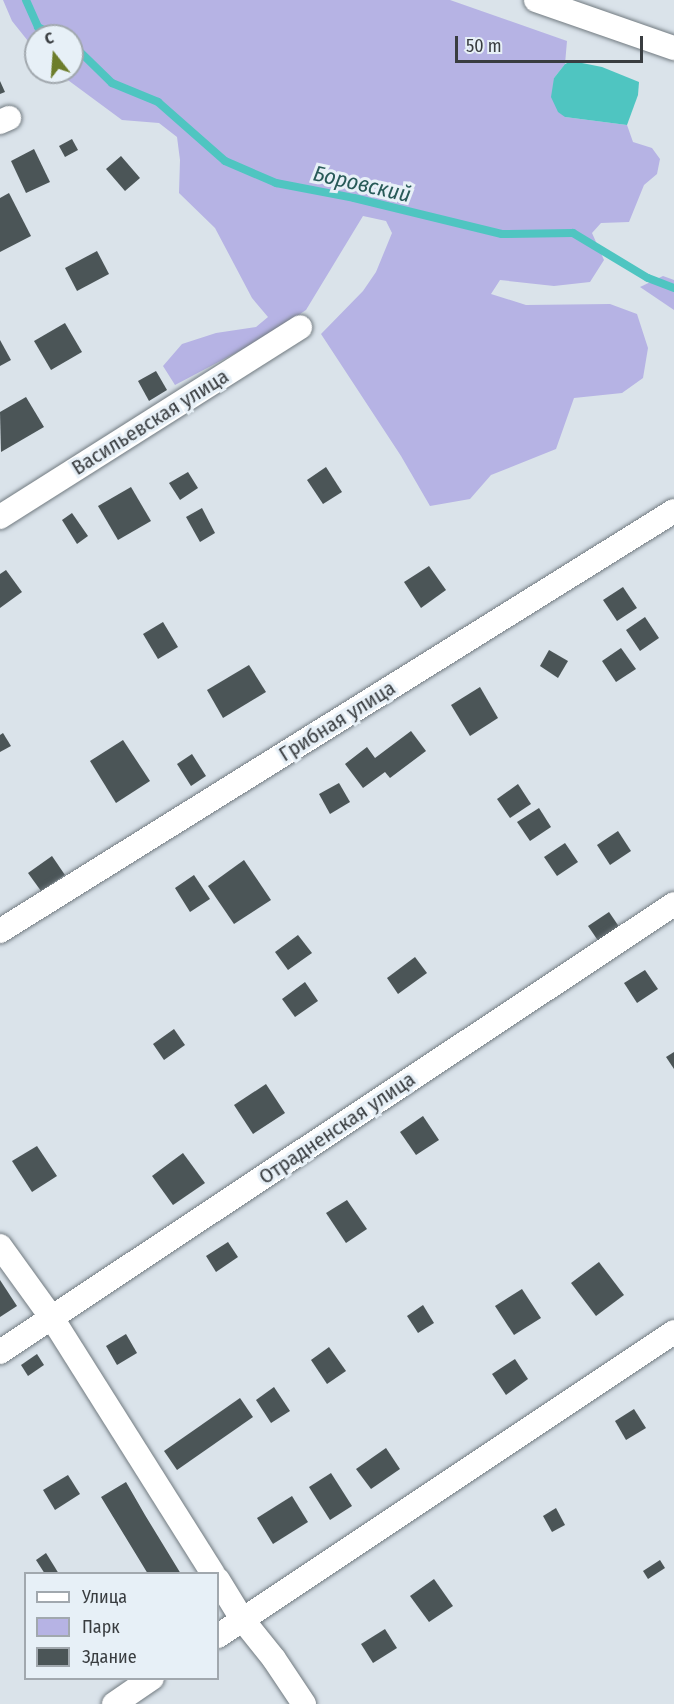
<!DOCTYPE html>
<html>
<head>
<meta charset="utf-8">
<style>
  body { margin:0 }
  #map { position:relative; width:674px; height:1704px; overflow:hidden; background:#dae3ea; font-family:"Fira Sans Condensed",sans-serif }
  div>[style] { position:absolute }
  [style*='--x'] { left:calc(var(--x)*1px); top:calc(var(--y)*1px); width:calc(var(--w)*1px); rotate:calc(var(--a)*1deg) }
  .green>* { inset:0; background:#b6b3e4 }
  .water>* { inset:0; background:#4fc5c1 }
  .stream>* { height:8px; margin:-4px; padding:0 4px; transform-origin:4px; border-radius:4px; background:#4fc5c1 }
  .building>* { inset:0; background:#4b5557 }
  .roads { filter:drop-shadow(0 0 2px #717a80) drop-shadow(0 0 2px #717a80) }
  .minor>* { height:24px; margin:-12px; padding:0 12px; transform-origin:12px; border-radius:12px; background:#fff }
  span { translate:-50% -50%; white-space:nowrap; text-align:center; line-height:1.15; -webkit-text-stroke:6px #e7f0f7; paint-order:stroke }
  .street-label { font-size:21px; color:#393d40 }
  .water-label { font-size:22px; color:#285a58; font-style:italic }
  .legend { position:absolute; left:24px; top:1572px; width:195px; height:108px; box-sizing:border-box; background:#e7f0f7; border:2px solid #a1a8ae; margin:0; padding:8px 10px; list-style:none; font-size:18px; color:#393d40 }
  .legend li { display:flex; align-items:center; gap:12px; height:30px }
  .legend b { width:30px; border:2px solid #a1a8ae }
  .north { position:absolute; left:24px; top:24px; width:60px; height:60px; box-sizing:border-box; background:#e7f0f7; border:2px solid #a1a8ae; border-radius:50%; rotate:343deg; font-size:16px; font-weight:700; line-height:24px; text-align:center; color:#393d40 }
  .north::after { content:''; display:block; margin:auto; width:21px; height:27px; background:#6d7d2b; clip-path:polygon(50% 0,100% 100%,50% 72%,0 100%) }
  .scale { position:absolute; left:455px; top:36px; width:188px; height:27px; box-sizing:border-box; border:3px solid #393d40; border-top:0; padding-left:8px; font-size:18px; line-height:21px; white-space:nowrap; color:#393d40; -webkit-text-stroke:4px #e7f0f7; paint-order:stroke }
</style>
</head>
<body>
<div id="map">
  <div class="green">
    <div style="clip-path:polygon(3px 0,450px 0,567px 41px,565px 64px,554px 78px,565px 117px,627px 125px,633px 142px,652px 148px,660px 159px,657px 174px,644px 185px,629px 222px,601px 223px,592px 233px,604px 260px,590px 282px,554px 286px,500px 280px,491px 294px,526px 305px,610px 304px,637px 314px,648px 348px,643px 378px,622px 393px,574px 398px,556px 449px,491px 475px,470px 499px,430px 506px,401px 456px,321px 334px,363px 291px,376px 272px,392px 233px,386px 221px,363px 216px,306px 310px,266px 337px,175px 385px,163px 366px,182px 344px,216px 333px,256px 327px,268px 317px,252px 298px,215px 228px,179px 193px,180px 160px,177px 137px,159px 123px,122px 120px,57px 72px,72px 72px,72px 36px,36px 36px,36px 51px,12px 21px)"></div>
    <div style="clip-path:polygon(663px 276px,674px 280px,674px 310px,640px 287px)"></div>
  </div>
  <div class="water">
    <div style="clip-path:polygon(572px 61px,602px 67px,639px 82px,638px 95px,627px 125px,565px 117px,558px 112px,551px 97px,554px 78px,565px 64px)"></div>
  </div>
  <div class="stream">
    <div style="--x:26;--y:0;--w:30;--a:66"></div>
    <div style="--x:38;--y:27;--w:20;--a:27"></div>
    <div style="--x:72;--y:44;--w:56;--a:44.3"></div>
    <div style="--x:112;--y:83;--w:50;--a:22.4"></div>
    <div style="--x:158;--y:102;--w:89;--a:41.4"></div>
    <div style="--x:225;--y:161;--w:56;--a:23.3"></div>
    <div style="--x:276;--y:183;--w:79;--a:10.9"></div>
    <div style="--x:354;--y:198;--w:152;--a:13.7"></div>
    <div style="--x:502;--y:234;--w:71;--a:-0.8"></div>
    <div style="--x:573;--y:233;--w:87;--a:31"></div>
    <div style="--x:648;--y:278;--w:28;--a:21"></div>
  </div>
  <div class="building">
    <div style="clip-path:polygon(0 81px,5px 92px,0 94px)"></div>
    <div style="clip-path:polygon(72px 139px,78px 150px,65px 157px,59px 146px)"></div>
    <div style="clip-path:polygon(34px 149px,50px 182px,26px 193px,11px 161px)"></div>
    <div style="clip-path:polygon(121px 156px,140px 178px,125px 191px,106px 169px)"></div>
    <div style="clip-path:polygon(9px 193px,31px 236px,0 252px,0 198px)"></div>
    <div style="clip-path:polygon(97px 251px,109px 274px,77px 291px,65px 268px)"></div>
    <div style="clip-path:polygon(65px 323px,82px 352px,51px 370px,34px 341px)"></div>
    <div style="clip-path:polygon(0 340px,11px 360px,0 366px)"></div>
    <div style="clip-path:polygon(156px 371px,167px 390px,149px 401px,138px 381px)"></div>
    <div style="clip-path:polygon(26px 397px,44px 427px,1px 452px,0 412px)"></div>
    <div style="clip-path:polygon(326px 467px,342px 492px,323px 504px,307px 480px)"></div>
    <div style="clip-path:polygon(188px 472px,198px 488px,180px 500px,169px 483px)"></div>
    <div style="clip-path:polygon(131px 487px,151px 521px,118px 540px,98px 506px)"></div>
    <div style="clip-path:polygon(202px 508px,215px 533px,200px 542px,186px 517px)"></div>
    <div style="clip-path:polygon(72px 513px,88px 536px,77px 544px,62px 520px)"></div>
    <div style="clip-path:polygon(429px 566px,446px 590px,421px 608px,404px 582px)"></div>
    <div style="clip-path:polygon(6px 570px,22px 592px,0 608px,0 574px)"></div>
    <div style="clip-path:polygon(623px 587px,637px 608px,617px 621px,603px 600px)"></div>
    <div style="clip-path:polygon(645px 617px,659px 638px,640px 651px,626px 630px)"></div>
    <div style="clip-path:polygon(163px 622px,178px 647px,158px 659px,143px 634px)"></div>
    <div style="clip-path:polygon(621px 648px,636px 669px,616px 682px,602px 661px)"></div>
    <div style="clip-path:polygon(549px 650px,568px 661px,558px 678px,540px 666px)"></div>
    <div style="clip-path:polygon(249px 665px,266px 692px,223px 718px,207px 690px)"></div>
    <div style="clip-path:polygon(480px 687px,498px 718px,470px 736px,451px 705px)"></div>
    <div style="clip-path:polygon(411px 731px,426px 751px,390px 778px,385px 772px,363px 788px,345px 764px,367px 747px,375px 758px)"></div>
    <div style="clip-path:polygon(3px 733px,11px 746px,0 752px,0 735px)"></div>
    <div style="clip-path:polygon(123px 740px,150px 781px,116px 803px,90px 761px)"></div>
    <div style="clip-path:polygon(192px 754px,206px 776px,191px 786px,177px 764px)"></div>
    <div style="clip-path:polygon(339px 783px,350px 802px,330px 814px,319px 794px)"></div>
    <div style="clip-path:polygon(518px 784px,531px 804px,510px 818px,497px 799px)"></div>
    <div style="clip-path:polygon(539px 808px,551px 827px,530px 841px,517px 822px)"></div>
    <div style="clip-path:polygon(618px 831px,631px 851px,610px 865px,597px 845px)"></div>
    <div style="clip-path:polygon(565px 843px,578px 862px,557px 876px,544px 857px)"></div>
    <div style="clip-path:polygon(52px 856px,65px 875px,41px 891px,28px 873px)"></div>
    <div style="clip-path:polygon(244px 860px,271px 900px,234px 924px,208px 886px)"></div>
    <div style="clip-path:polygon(194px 875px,210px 899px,190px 912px,175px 888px)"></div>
    <div style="clip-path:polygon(609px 912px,622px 931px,601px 945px,588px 926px)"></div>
    <div style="clip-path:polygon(298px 935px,312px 953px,288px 970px,275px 952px)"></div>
    <div style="clip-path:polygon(415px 957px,427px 973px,398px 994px,387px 978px)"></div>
    <div style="clip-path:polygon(645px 970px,658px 989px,637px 1003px,624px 983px)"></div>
    <div style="clip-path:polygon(305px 982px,318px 1001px,295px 1017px,282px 999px)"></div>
    <div style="clip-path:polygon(174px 1029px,185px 1045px,164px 1060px,153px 1044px)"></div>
    <div style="clip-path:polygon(674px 1052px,674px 1069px,666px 1057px)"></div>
    <div style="clip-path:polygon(266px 1084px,285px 1113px,253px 1134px,234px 1105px)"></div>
    <div style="clip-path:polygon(423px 1116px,439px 1140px,416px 1155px,400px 1132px)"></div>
    <div style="clip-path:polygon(37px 1146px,57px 1176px,32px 1192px,12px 1161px)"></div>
    <div style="clip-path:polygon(183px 1153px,205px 1183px,173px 1205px,152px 1176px)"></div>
    <div style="clip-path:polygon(347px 1200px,367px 1229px,346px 1243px,326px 1213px)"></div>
    <div style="clip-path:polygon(228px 1242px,238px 1257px,216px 1272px,206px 1256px)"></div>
    <div style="clip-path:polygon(599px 1262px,624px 1295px,596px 1316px,571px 1283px)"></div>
    <div style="clip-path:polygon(0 1280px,17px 1306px,0 1317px)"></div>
    <div style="clip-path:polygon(522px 1289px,541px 1318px,514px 1335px,495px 1306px)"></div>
    <div style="clip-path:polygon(423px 1305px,434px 1323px,418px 1333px,407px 1316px)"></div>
    <div style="clip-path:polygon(126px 1334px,137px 1353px,117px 1365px,106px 1346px)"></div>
    <div style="clip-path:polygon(329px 1347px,346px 1371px,327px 1384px,311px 1360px)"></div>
    <div style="clip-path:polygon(37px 1354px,44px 1365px,28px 1376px,21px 1365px)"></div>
    <div style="clip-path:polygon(515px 1359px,528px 1379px,506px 1395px,492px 1374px)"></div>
    <div style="clip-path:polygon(274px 1387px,290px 1411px,271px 1423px,256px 1400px)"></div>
    <div style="clip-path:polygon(240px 1398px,253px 1417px,177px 1470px,164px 1451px)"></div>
    <div style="clip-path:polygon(634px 1409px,646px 1428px,626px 1440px,615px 1421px)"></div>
    <div style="clip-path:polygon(386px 1448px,400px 1469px,371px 1489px,356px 1469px)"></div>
    <div style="clip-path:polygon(331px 1473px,352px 1506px,330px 1520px,309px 1487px)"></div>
    <div style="clip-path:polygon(68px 1475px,80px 1494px,55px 1510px,43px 1490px)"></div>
    <div style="clip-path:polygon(126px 1482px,145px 1515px,181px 1574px,148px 1574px,101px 1497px)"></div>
    <div style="clip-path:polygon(292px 1496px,308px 1522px,273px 1544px,257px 1518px)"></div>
    <div style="clip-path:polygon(556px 1508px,565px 1525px,552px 1532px,543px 1516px)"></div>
    <div style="clip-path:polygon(46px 1553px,59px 1574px,45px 1574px,36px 1560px)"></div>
    <div style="clip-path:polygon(660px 1560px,665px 1568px,648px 1579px,643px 1571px)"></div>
    <div style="clip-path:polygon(434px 1579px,453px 1606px,429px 1622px,410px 1596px)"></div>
    <div style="clip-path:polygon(385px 1629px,397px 1648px,373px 1663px,361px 1644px)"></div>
  </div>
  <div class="roads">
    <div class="minor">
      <div style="--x:536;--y:0;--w:146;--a:19.2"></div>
      <div style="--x:0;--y:122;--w:10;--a:-24"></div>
      <div style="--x:0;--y:517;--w:355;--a:-32.3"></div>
      <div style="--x:0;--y:931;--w:794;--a:-31.93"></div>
      <div style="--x:0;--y:1246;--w:89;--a:54.2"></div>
      <div style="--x:52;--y:1318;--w:302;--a:57.8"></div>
      <div style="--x:0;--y:1352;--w:809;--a:-33.61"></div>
      <div style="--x:218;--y:1580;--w:46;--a:58.4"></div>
      <div style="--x:242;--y:1619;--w:51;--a:51.3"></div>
      <div style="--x:274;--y:1659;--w:54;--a:56.3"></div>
      <div style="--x:218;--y:1636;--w:548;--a:-33.69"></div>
      <div style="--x:114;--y:1704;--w:46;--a:-34.4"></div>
    </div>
  </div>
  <div class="street-label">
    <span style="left:150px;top:422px;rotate:-32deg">Васильевская улица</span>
    <span style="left:337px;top:721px;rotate:-32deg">Грибная улица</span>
    <span style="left:337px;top:1128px;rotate:-34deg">Отрадненская улица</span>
  </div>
  <div class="water-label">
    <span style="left:362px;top:184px;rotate:13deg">Боровский</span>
  </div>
  <ul class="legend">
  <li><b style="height:8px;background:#fff"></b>Улица</li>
  <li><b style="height:16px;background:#b6b3e4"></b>Парк</li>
  <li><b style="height:16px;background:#4b5557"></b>Здание</li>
  </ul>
  <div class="north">С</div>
  <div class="scale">50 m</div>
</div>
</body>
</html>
